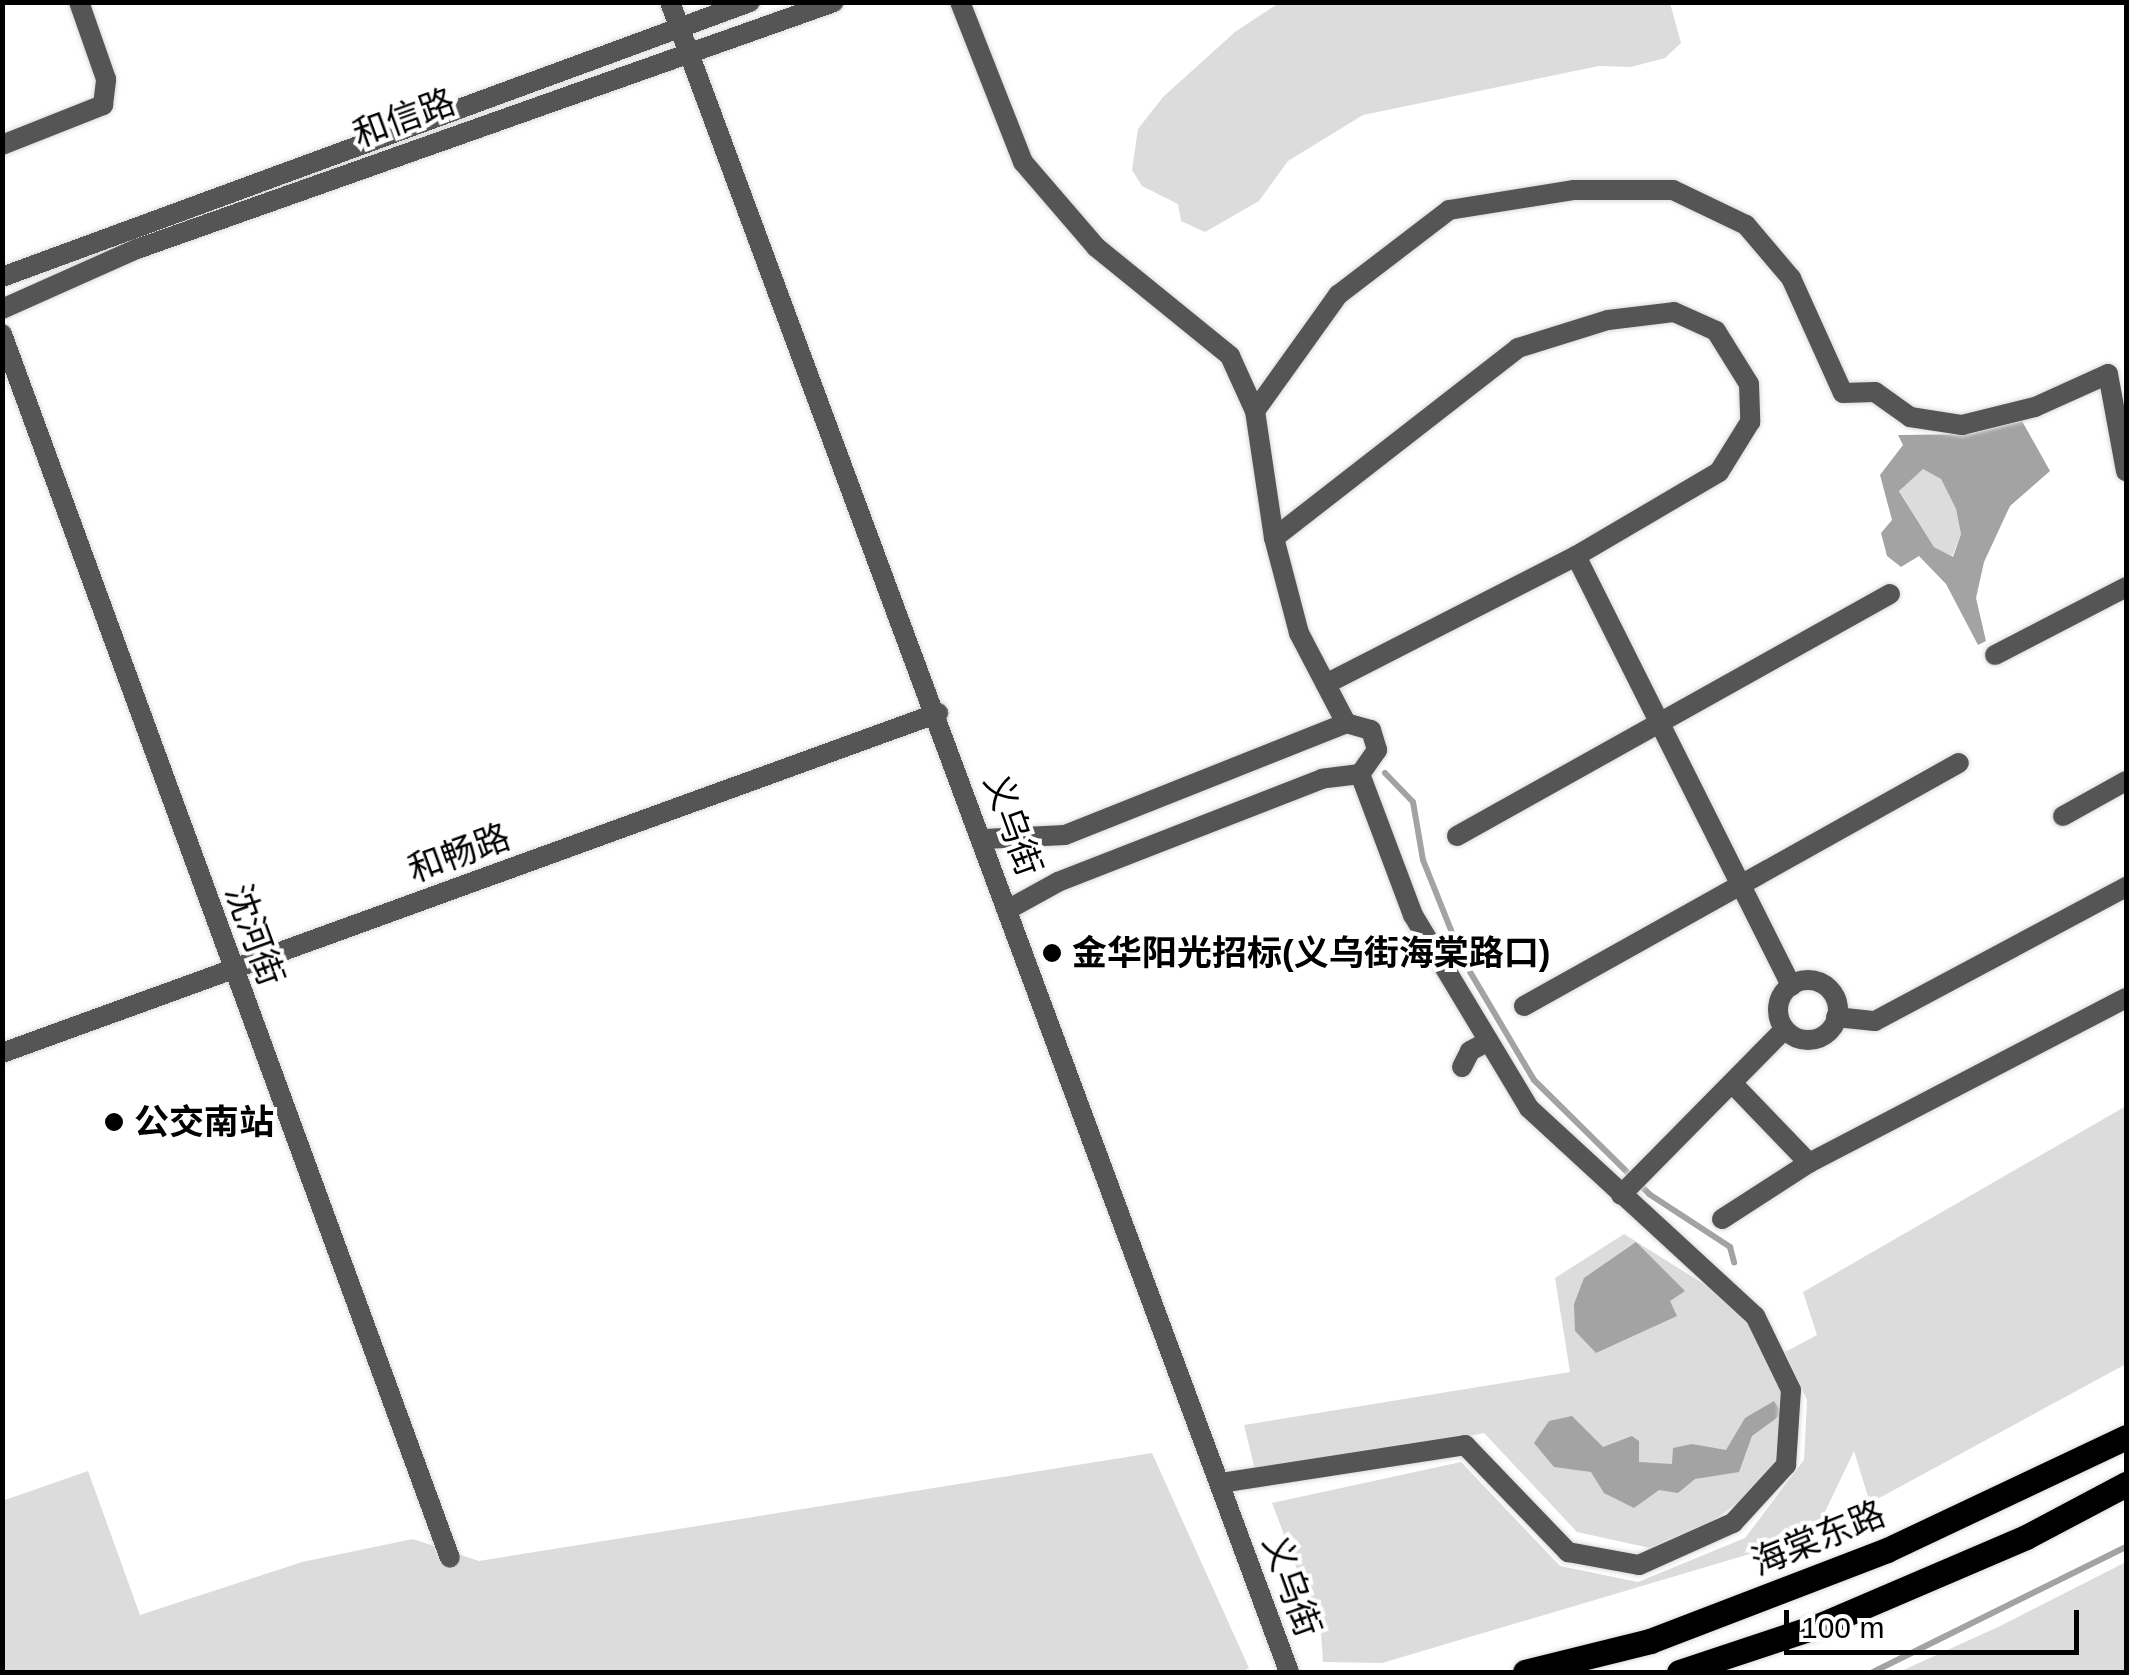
<!DOCTYPE html>
<html>
<head>
<meta charset="utf-8">
<style>
  body { margin:0 }
  #map { position:relative; width:2129px; height:1675px; overflow:hidden; background:#fff; font-family:Helvetica,"Noto Sans SC",sans-serif }
  div>[style] { position:absolute }
  [style*='--x'] { left:calc(var(--x)*1px); top:calc(var(--y)*1px); width:calc(var(--w)*1px); rotate:calc(var(--a)*1deg) }
  .green>* { inset:0; background:#dcdcdc }
  .water>* { inset:0; background:#a3a3a3 }
  .stream>* { height:6px; margin:-3px; padding:0 3px; transform-origin:3px; border-radius:3px; background:#a3a3a3 }
  .roads { filter:drop-shadow(0 0 2px #dbdbdb) drop-shadow(0 0 2px #dbdbdb) }
  .minor>* { height:20px; margin:-10px; padding:0 10px; transform-origin:10px; border-radius:10px; background:#555 }
  .minor>.ring { margin:-10px; padding:0; box-sizing:content-box; background:none; border:20px solid #555; border-radius:50% }
  .tertiary>* { height:20px; margin:-10px; padding:0 10px; transform-origin:10px; border-radius:10px; background:#555 }
  .primary>* { height:25px; margin:-12.5px; padding:0 12.5px; transform-origin:12.5px; border-radius:12.5px; background:#000 }
  .dots>* { width:28px; height:28px; translate:-50% -50%; box-sizing:border-box; border:5px solid #fff; border-radius:50% }
  span { translate:-50% -50%; white-space:nowrap; text-align:center; line-height:1.15; -webkit-text-stroke:8px #fff; paint-order:stroke }
  .street-label { font-size:35px; color:#000 }
  .poi-label { font-size:35px; color:#000; font-weight:700 }
  .left { translate:0 -50%; text-align:left }
  .frame { position:absolute; inset:0; border:5px solid #000; pointer-events:none }
  .scale { position:absolute; left:1784px; top:1610px; width:295px; height:45px; box-sizing:border-box; border:5px solid #000; border-top:0; padding-left:12px; font-size:30px; line-height:35px; white-space:nowrap; color:#000; -webkit-text-stroke:8px #fff; paint-order:stroke }
</style>
</head>
<body>
<div id="map">
  <div class="green">
    <div style="clip-path:polygon(1279px 3px,1670px 3px,1681px 43px,1665px 58px,1631px 67px,1599px 66px,1363px 115px,1288px 161px,1259px 201px,1205px 232px,1181px 221px,1178px 204px,1142px 186px,1132px 170px,1138px 129px,1163px 97px,1235px 32px)"></div>
    <div style="clip-path:polygon(1923px 468px,1941px 479px,1956px 509px,1961px 534px,1952px 557px,1934px 547px,1899px 490px)"></div>
    <div style="clip-path:polygon(2126px 1106px,2126px 1364px,1870px 1503px,1854px 1451px,1814px 1535px,1382px 1663px,1323px 1662px,1321px 1633px,1272px 1503px,1461px 1462px,1560px 1566px,1638px 1582px,1745px 1538px,1804px 1460px,1807px 1400px,1785px 1352px,1817px 1335px,1803px 1292px)"></div>
    <div style="clip-path:polygon(1624px 1234px,1755px 1316px,1791px 1390px,1777px 1474px,1714px 1520px,1650px 1548px,1577px 1532px,1484px 1433px,1257px 1478px,1244px 1425px,1570px 1372px,1555px 1278px)"></div>
    <div style="clip-path:polygon(1152px 1453px,1249px 1668px,1241px 1672px,3px 1672px,2px 1501px,88px 1471px,140px 1615px,302px 1562px,413px 1539px,479px 1561px)"></div>
    <div style="clip-path:polygon(2126px 1562px,2126px 1672px,1899px 1672px,1998px 1627px)"></div>
  </div>
  <div class="water">
    <div style="clip-path:polygon(evenodd,2022px 421px,2050px 471px,2010px 506px,1984px 562px,1976px 598px,1986px 641px,1978px 645px,1946px 584px,1919px 556px,1901px 567px,1887px 556px,1881px 533px,1892px 520px,1880px 475px,1903px 445px,1898px 435px,1970px 434px,2022px 421px,1923px 469px,1941px 479px,1956px 509px,1961px 534px,1953px 557px,1934px 547px,1899px 491px,1923px 469px)"></div>
    <div style="clip-path:polygon(1636px 1242px,1685px 1291px,1670px 1301px,1677px 1316px,1596px 1353px,1575px 1331px,1574px 1304px,1584px 1278px)"></div>
    <div style="clip-path:polygon(1774px 1401px,1782px 1414px,1752px 1436px,1739px 1472px,1695px 1479px,1678px 1493px,1659px 1490px,1634px 1508px,1604px 1493px,1591px 1472px,1554px 1467px,1534px 1443px,1549px 1421px,1572px 1416px,1603px 1447px,1632px 1436px,1639px 1441px,1639px 1462px,1672px 1464px,1673px 1448px,1692px 1444px,1726px 1450px,1745px 1418px)"></div>
  </div>
  <div class="stream">
    <div style="--x:1385;--y:773;--w:40;--a:46"></div>
    <div style="--x:1413;--y:802;--w:59;--a:80.2"></div>
    <div style="--x:1423;--y:860;--w:108;--a:68.2"></div>
    <div style="--x:1463;--y:960;--w:139;--a:59.4"></div>
    <div style="--x:1534;--y:1080;--w:162;--a:44.7"></div>
    <div style="--x:1649;--y:1194;--w:97;--a:33.2"></div>
    <div style="--x:1730;--y:1247;--w:16;--a:75"></div>
    <div style="--x:1873;--y:1672;--w:282;--a:-26.3"></div>
  </div>
  <div class="roads">
    <div class="minor">
      <div style="--x:960;--y:2;--w:172;--a:68.5"></div>
      <div style="--x:1023;--y:162;--w:112;--a:49.3"></div>
      <div style="--x:1096;--y:247;--w:173;--a:39.1"></div>
      <div style="--x:1230;--y:356;--w:60;--a:65.6"></div>
      <div style="--x:2;--y:145;--w:109;--a:-21.6"></div>
      <div style="--x:103;--y:105;--w:26;--a:-83"></div>
      <div style="--x:106;--y:79;--w:82;--a:-109.3"></div>
      <div style="--x:1274;--y:538;--w:309;--a:-37.9"></div>
      <div style="--x:1518;--y:348;--w:94;--a:-17.3"></div>
      <div style="--x:1608;--y:320;--w:66;--a:-6.9"></div>
      <div style="--x:1674;--y:312;--w:46;--a:24.3"></div>
      <div style="--x:1716;--y:331;--w:62;--a:58.1"></div>
      <div style="--x:1749;--y:384;--w:38;--a:88"></div>
      <div style="--x:1750;--y:422;--w:59;--a:121.8"></div>
      <div style="--x:1719;--y:472;--w:166;--a:149.6"></div>
      <div style="--x:1576;--y:556;--w:281;--a:152.9"></div>
      <div style="--x:1576;--y:556;--w:481;--a:63.4"></div>
      <div style="--x:1995;--y:655;--w:148;--a:-27.4"></div>
      <div style="--x:1346;--y:723;--w:102;--a:-117.6"></div>
      <div style="--x:1299;--y:633;--w:98;--a:-104.7"></div>
      <div style="--x:1274;--y:538;--w:128;--a:-98.5"></div>
      <div style="--x:1255;--y:411;--w:143;--a:-54.4"></div>
      <div style="--x:1338;--y:295;--w:140;--a:-37.4"></div>
      <div style="--x:1449;--y:210;--w:127;--a:-9.1"></div>
      <div style="--x:1574;--y:190;--w:99;--a:0"></div>
      <div style="--x:1673;--y:190;--w:81;--a:25.6"></div>
      <div style="--x:1746;--y:225;--w:70;--a:49.7"></div>
      <div style="--x:1791;--y:278;--w:126;--a:65.7"></div>
      <div style="--x:1843;--y:393;--w:32;--a:-2"></div>
      <div style="--x:1875;--y:392;--w:43;--a:35.5"></div>
      <div style="--x:1910;--y:417;--w:53;--a:8.7"></div>
      <div style="--x:1962;--y:425;--w:75;--a:-13.9"></div>
      <div style="--x:2035;--y:407;--w:80;--a:-24.3"></div>
      <div style="--x:2108;--y:374;--w:99;--a:79.5"></div>
      <div style="--x:2063;--y:816;--w:72;--a:-29.1"></div>
      <div style="--x:1457;--y:836;--w:496;--a:-29.2"></div>
      <div style="--x:984;--y:839;--w:81;--a:-2.8"></div>
      <div style="--x:1065;--y:835;--w:302;--a:-21.7"></div>
      <div style="--x:1346;--y:723;--w:26;--a:16"></div>
      <div style="--x:1371;--y:730;--w:21;--a:73"></div>
      <div style="--x:1377;--y:750;--w:29;--a:125"></div>
      <div style="--x:1360;--y:774;--w:38;--a:173"></div>
      <div style="--x:1322;--y:779;--w:283;--a:158.7"></div>
      <div style="--x:1058;--y:882;--w:56;--a:151.1"></div>
      <div class="ring" style="left:1778px;top:980px;width:40px;height:40px"></div>
      <div style="--x:1524;--y:1006;--w:498;--a:-29.2"></div>
      <div style="--x:1836;--y:1017;--w:39;--a:6"></div>
      <div style="--x:1875;--y:1021;--w:285;--a:-28.1"></div>
      <div style="--x:1462;--y:1067;--w:18;--a:-63"></div>
      <div style="--x:1470;--y:1051;--w:21;--a:-28"></div>
      <div style="--x:1732;--y:1083;--w:111;--a:46.1"></div>
      <div style="--x:1809;--y:1163;--w:357;--a:-27.5"></div>
      <div style="--x:1621;--y:1195;--w:231;--a:-45.4"></div>
      <div style="--x:1722;--y:1219;--w:103;--a:-32.8"></div>
      <div style="--x:1220;--y:1483;--w:248;--a:-8.8"></div>
      <div style="--x:1465;--y:1445;--w:149;--a:46.1"></div>
      <div style="--x:1568;--y:1552;--w:72;--a:10.4"></div>
      <div style="--x:1639;--y:1565;--w:103;--a:-24.1"></div>
      <div style="--x:1733;--y:1523;--w:79;--a:-47.6"></div>
      <div style="--x:1786;--y:1465;--w:75;--a:-86.2"></div>
      <div style="--x:1791;--y:1390;--w:82;--a:-115.9"></div>
      <div style="--x:1755;--y:1316;--w:307;--a:-137.4"></div>
      <div style="--x:1529;--y:1108;--w:225;--a:-121"></div>
      <div style="--x:1413;--y:915;--w:151;--a:-110.6"></div>
    </div>
    <div class="tertiary">
      <div style="--x:670;--y:2;--w:1781;--a:69.66"></div>
      <div style="--x:2;--y:277;--w:797;--a:-20.19"></div>
      <div style="--x:2;--y:309;--w:148;--a:-24"></div>
      <div style="--x:137;--y:249;--w:739;--a:-19.51"></div>
      <div style="--x:2;--y:334;--w:1303;--a:69.9"></div>
      <div style="--x:2;--y:1053;--w:996;--a:-19.96"></div>
    </div>
    <div class="primary">
      <div style="--x:1525;--y:1672;--w:129;--a:-13.9"></div>
      <div style="--x:1650;--y:1641;--w:254;--a:-21"></div>
      <div style="--x:1887;--y:1550;--w:264;--a:-25.3"></div>
      <div style="--x:1679;--y:1672;--w:152;--a:-18.4"></div>
      <div style="--x:1823;--y:1624;--w:221;--a:-23.2"></div>
      <div style="--x:2026;--y:1537;--w:113;--a:-27.9"></div>
    </div>
  </div>
  <div class="dots">
    <div style="left:1052px;top:953px;background:#000"></div>
    <div style="left:114px;top:1122px;background:#000"></div>
  </div>
  <div class="street-label">
    <span style="left:404px;top:118px;rotate:-20deg">和信路</span>
    <span style="left:1013px;top:825px;rotate:70deg">义乌街</span>
    <span style="left:459px;top:853px;rotate:-20deg">和畅路</span>
    <span style="left:255px;top:935px;rotate:70deg">沈河街</span>
    <span style="left:1818px;top:1538px;rotate:-22deg">海棠东路</span>
    <span style="left:1292px;top:1586px;rotate:70deg">义乌街</span>
  </div>
  <div class="poi-label">
    <span class="left" style="left:1072px;top:953px">金华阳光招标(义乌街海棠路口)</span>
    <span class="left" style="left:134px;top:1122px">公交南站</span>
  </div>
  <div class="frame"></div>
  <div class="scale">100 m</div>
</div>
</body>
</html>
